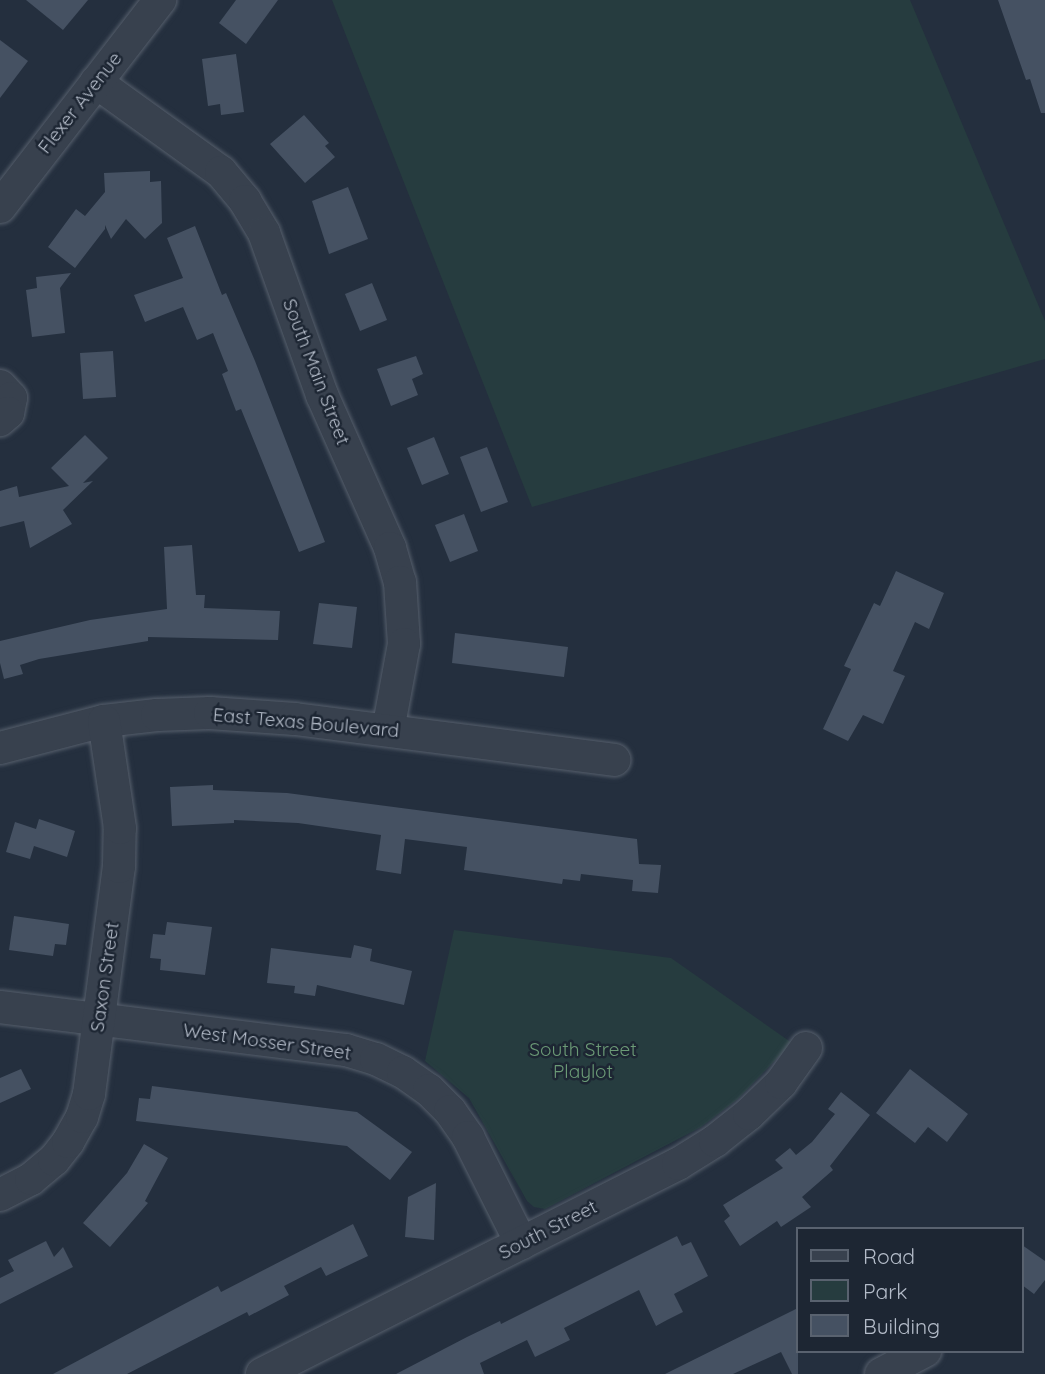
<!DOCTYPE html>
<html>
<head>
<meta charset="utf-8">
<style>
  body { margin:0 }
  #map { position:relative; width:1045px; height:1374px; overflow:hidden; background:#242f3e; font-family:Quicksand,sans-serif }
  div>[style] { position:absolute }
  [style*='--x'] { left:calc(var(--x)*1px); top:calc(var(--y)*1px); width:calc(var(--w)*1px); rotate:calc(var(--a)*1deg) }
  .green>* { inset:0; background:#263c3f }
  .building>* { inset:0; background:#455162 }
  .roads { filter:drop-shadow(0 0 2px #565f6c) drop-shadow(0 0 2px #565f6c) }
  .minor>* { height:32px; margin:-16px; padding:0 16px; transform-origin:16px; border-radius:16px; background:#38414e }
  span { translate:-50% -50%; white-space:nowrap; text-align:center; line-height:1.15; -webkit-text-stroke:5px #1d2633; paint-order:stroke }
  .street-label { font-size:19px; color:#b4bcc9 }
  .park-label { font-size:19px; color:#6b9a76 }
  .legend { position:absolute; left:796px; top:1227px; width:228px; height:126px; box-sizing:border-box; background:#1d2633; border:2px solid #59626f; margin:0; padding:9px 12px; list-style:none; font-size:21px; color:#b4bcc9 }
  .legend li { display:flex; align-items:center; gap:14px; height:35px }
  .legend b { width:35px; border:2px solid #59626f }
</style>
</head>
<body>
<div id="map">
  <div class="green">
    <div style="clip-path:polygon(332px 0,910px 0,1045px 321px,1045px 359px,532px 507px)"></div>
    <div style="clip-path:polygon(454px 930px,671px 958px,792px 1043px,738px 1099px,701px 1127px,545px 1209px,534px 1207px,527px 1201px,469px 1098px,425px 1061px)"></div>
  </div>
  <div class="building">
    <div style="clip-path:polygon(26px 0,88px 0,63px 30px)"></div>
    <div style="clip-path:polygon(236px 0,278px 0,246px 44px,219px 23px)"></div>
    <div style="clip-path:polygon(998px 0,1045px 0,1045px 113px,1041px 113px,1030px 79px,1026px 80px)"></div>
    <div style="clip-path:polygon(0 40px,28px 61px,0 98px)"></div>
    <div style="clip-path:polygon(236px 54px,244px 112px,221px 115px,220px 104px,208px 106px,202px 59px)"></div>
    <div style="clip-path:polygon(304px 115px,329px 143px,325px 146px,335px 157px,305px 183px,270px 144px)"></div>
    <div style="clip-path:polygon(150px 171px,150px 182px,161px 181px,162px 223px,145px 239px,126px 219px,111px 239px,105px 225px,105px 229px,75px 268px,48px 247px,76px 209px,85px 216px,105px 192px,104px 173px)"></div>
    <div style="clip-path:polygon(348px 187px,368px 239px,329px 254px,312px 201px)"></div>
    <div style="clip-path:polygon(195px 226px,222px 295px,226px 293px,255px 361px,325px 542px,299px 552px,241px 409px,236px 411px,222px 374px,228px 371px,213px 333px,197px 340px,183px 307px,145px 322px,134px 295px,183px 278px,167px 238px)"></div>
    <div style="clip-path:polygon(71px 273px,60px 288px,65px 333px,32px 337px,26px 290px,37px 288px,36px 277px)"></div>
    <div style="clip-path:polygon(372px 283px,387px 320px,360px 331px,345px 294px)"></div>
    <div style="clip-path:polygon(113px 351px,116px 397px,83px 399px,80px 353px)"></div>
    <div style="clip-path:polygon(416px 356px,423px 374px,412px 379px,418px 395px,391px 406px,377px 369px)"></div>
    <div style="clip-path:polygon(85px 435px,108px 458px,83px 483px,93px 481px,63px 510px,72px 524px,30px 548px,24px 521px,0 527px,0 491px,17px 486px,19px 497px,69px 486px,51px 468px)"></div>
    <div style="clip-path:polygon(434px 437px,449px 474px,422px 485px,407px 448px)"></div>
    <div style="clip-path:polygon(487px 447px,508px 502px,481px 512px,460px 457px)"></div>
    <div style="clip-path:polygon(464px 514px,478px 551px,450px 562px,435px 525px)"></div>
    <div style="clip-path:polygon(192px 545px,196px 595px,205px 595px,204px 608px,280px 611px,278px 640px,148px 637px,148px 641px,39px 659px,20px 665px,23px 674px,4px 679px,0 663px,0 641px,90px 620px,167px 609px,164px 547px)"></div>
    <div style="clip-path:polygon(896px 571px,944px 593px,929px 629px,915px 622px,893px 671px,905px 676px,883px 724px,863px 715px,848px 741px,823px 729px,851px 669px,844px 666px,874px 603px,880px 606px)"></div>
    <div style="clip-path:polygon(319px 603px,357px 607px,352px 648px,313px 644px)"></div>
    <div style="clip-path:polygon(455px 633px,568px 647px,564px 677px,452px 663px)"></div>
    <div style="clip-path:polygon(213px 785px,213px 790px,287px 793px,637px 839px,639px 864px,661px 865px,658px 893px,632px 891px,633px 880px,581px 874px,580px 881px,563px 879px,562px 884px,464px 870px,467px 847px,405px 839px,401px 874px,376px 870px,381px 835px,298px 823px,234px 820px,234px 823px,172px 826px,170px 787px)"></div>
    <div style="clip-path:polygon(39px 819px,75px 831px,67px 857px,34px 846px,30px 859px,6px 852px,15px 822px,36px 829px)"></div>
    <div style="clip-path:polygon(14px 916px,69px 924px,66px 945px,55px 944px,53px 956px,9px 950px)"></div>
    <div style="clip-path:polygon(167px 922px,212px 927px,205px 975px,160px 970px,161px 959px,150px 958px,153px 934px,165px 935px)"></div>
    <div style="clip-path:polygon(354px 945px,372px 949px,370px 961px,412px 971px,404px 1005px,317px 985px,315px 996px,294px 993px,295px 986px,267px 983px,271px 948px,351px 958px)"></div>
    <div style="clip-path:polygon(21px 1069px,31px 1089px,0 1103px,0 1078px)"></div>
    <div style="clip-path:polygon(910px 1069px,968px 1114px,947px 1142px,928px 1127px,915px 1143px,876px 1113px)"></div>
    <div style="clip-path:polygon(152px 1086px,357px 1112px,412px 1152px,390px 1180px,347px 1146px,136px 1121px,139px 1098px,150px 1099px)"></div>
    <div style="clip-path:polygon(841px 1092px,870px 1115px,830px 1166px,833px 1170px,802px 1197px,811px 1207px,781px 1227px,777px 1221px,740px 1246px,724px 1221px,730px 1216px,723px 1205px,783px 1168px,775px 1160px,790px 1148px,796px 1155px,812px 1142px,835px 1114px,828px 1109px)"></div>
    <div style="clip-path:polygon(144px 1144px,168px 1158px,145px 1201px,148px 1203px,110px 1247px,83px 1223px,127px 1173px)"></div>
    <div style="clip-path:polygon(436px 1183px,434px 1240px,405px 1237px,408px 1197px)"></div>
    <div style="clip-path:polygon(353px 1224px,368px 1256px,326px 1276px,321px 1267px,284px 1286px,289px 1295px,249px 1316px,247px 1312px,127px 1374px,53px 1374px,218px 1286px,221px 1292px)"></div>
    <div style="clip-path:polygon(677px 1236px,682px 1246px,691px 1242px,708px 1276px,674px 1294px,683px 1312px,667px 1320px,656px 1326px,639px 1290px,564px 1328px,570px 1340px,535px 1357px,527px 1340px,480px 1363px,484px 1374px,396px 1374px,467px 1337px,500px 1321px,501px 1324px)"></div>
    <div style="clip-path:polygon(46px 1241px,54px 1257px,63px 1247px,73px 1267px,0 1304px,0 1278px,14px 1271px,8px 1260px)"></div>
    <div style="clip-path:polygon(1022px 1245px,1045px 1261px,1045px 1280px,1034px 1294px,1022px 1285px)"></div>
    <div style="clip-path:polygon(798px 1308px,798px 1374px,792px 1374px,781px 1352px,733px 1374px,665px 1374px)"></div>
  </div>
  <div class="roads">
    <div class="minor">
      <div style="--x:96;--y:82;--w:154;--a:35.8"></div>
      <div style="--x:221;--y:172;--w:38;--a:50"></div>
      <div style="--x:245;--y:201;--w:37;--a:59"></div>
      <div style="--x:264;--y:233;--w:172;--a:70.3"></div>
      <div style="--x:322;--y:395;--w:167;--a:66"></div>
      <div style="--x:390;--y:548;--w:35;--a:74"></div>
      <div style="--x:400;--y:582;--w:62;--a:86.3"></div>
      <div style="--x:404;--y:644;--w:87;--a:100.5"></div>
      <div style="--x:0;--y:207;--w:262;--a:-52.3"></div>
      <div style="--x:0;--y:386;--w:16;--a:47"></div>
      <div style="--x:11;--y:398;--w:15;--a:101"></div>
      <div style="--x:8;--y:413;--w:11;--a:139"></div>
      <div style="--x:0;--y:748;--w:107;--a:-14.6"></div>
      <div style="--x:104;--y:721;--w:53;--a:-6.5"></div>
      <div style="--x:157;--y:715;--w:53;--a:-2.2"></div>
      <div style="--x:210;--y:713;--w:85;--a:4"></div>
      <div style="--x:295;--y:719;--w:322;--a:7.3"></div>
      <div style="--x:0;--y:1007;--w:349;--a:7.1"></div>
      <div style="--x:346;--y:1050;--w:31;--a:17"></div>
      <div style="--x:376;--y:1059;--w:30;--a:26"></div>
      <div style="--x:403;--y:1072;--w:32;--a:35"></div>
      <div style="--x:429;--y:1090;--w:30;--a:45"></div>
      <div style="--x:450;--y:1111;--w:32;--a:55"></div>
      <div style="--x:468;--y:1137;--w:119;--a:63.4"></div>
      <div style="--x:0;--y:1195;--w:35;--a:-27"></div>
      <div style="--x:31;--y:1179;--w:30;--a:-40"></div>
      <div style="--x:54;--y:1160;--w:23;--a:-52"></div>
      <div style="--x:68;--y:1142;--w:29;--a:-61"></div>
      <div style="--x:82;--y:1117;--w:24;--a:-73"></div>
      <div style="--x:89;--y:1094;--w:229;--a:-82.5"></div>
      <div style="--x:119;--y:867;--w:39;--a:-89"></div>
      <div style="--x:120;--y:828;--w:108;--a:-98.5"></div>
      <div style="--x:262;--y:1374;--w:466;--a:-26.8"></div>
      <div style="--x:678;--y:1164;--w:44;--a:-31.9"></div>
      <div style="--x:715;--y:1141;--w:43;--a:-38.5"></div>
      <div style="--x:749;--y:1114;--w:45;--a:-44.1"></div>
      <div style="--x:781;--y:1083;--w:43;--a:-54.5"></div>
      <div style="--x:881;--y:1374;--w:50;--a:-27.6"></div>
    </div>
  </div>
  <div class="street-label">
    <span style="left:80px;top:103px;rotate:-52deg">Flexer Avenue</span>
    <span style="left:316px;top:372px;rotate:69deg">South Main Street</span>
    <span style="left:306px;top:723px;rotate:5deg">East Texas Boulevard</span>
    <span style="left:105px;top:977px;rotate:-82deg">Saxon Street</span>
    <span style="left:267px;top:1042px;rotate:8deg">West Mosser Street</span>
    <span style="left:548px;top:1230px;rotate:-27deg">South Street</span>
  </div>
  <div class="park-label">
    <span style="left:583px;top:1061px">South Street<br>Playlot</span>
  </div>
  <ul class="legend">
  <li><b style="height:9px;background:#38414e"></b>Road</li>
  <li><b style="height:19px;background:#263c3f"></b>Park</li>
  <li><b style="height:19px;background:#455162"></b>Building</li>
  </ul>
</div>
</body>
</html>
